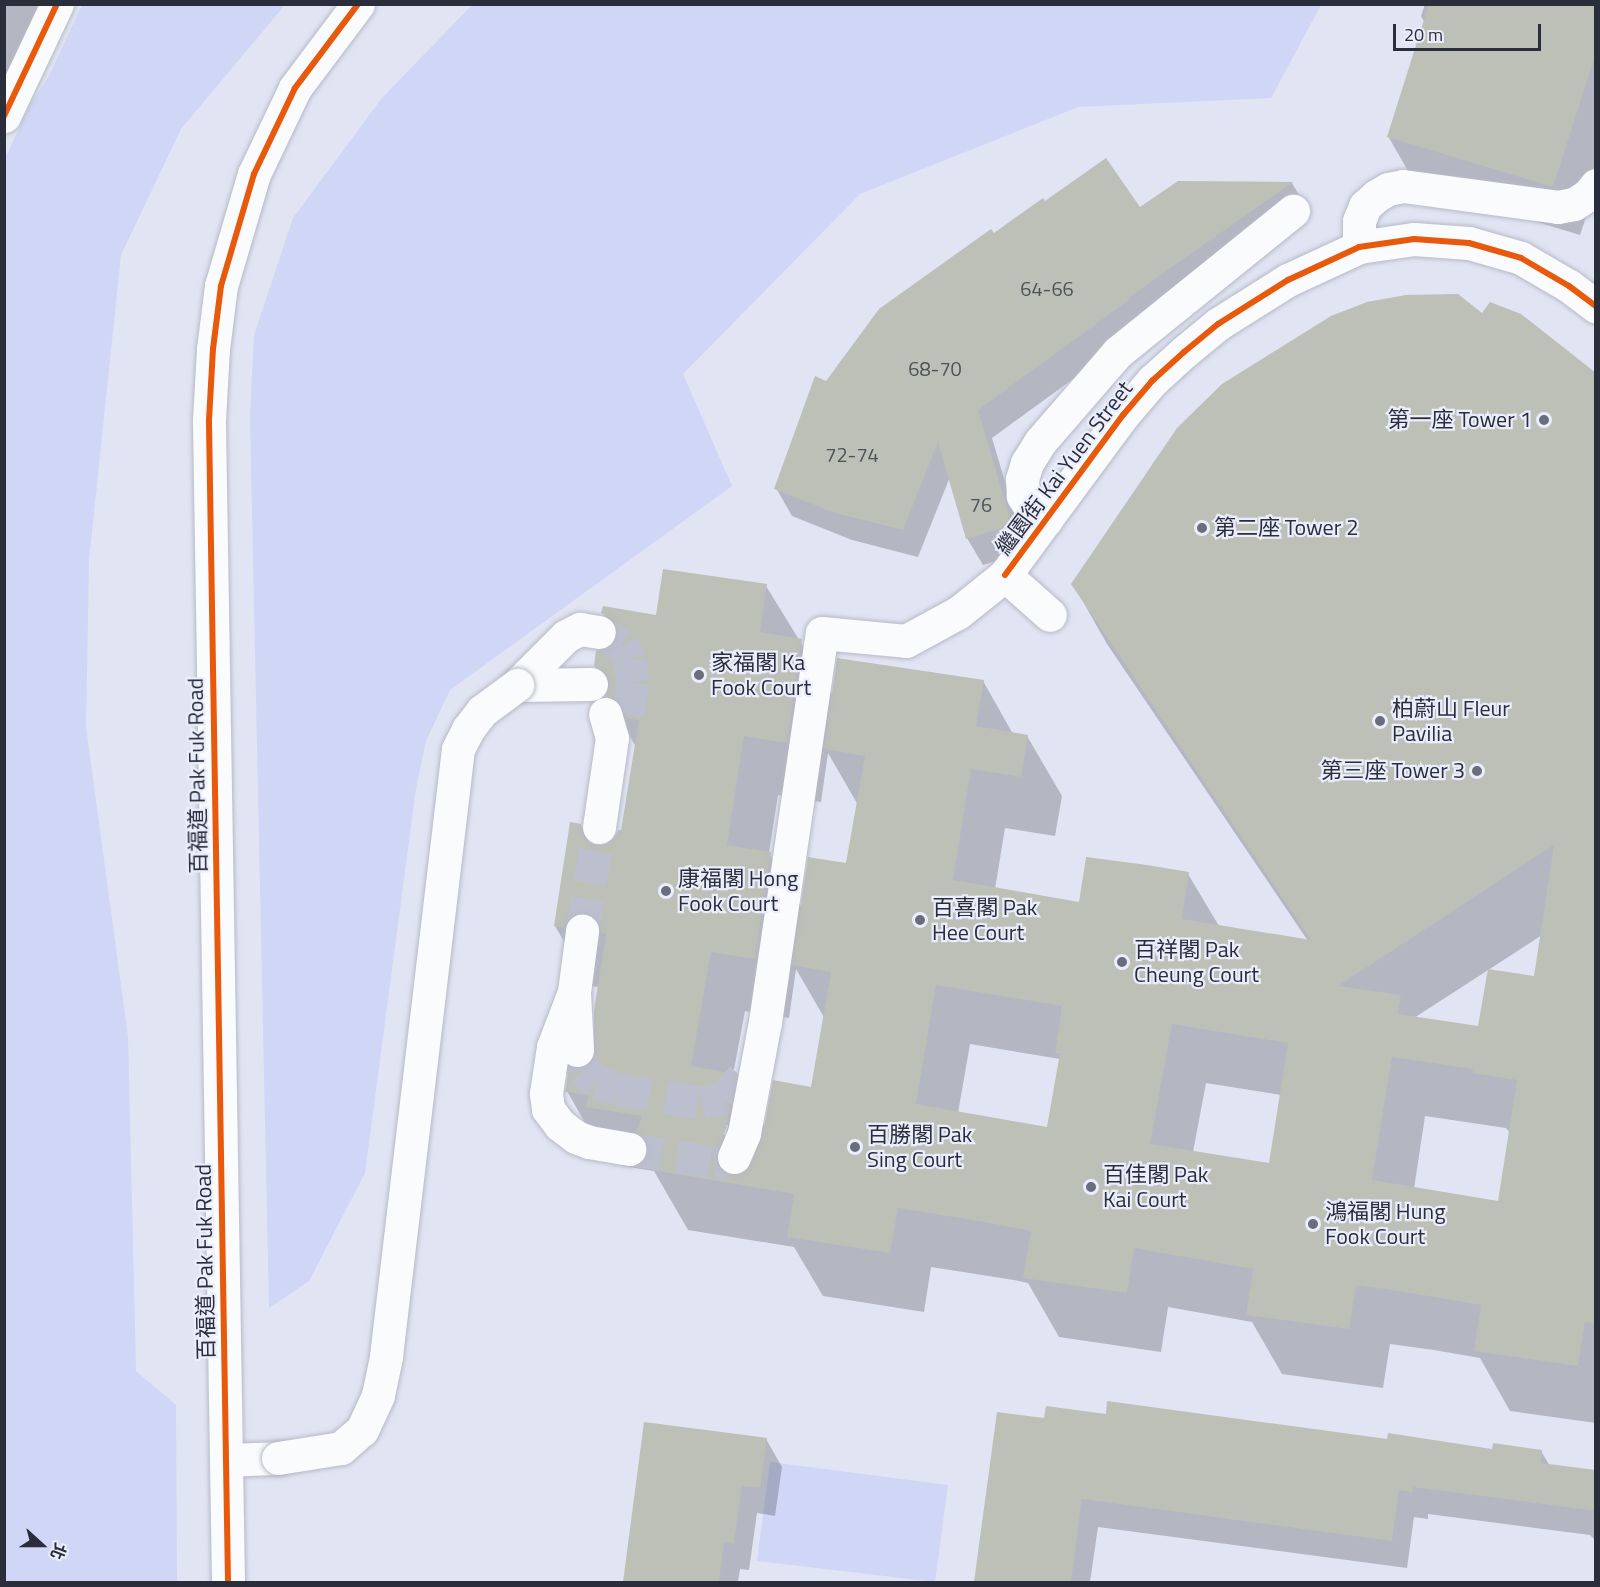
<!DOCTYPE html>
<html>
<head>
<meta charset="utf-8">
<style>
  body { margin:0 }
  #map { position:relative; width:1600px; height:1587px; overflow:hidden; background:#e1e4f3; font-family:"Titillium Web","Noto Sans TC",sans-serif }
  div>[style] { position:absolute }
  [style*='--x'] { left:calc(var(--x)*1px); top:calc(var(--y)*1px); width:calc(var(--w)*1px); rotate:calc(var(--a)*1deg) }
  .green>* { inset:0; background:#cfd6f6 }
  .shadow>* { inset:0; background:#0003 }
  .building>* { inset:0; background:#bcc0b7 }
  .minor-tunnel>* { height:33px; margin-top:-16.5px; transform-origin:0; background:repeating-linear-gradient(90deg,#bcbfce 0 33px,transparent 0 49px) }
  .roads { filter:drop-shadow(0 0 2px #b6b9c5) drop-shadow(0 0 2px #b6b9c5) }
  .minor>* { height:33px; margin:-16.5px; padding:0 16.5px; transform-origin:16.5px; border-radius:16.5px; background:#fafbfd }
  .bridges { filter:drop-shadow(0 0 2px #b6b9c5) drop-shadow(0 0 2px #b6b9c5) }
  .minor-bridge>* { height:33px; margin:-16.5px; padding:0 16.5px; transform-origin:16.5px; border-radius:16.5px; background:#fafbfd }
  .cycleway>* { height:6px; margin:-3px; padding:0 3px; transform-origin:3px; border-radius:3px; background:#e8590c }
  .dots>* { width:16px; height:16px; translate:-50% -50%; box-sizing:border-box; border:3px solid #eaedfc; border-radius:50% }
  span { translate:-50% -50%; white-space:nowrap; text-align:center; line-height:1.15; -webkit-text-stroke:4.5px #eaedfc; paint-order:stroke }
  .number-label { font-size:20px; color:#4e5259 }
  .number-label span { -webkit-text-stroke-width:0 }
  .poi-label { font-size:22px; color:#2a2d3a }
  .right { translate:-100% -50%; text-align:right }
  .left { translate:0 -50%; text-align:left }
  .street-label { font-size:22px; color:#2a2d3a }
  .frame { position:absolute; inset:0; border:6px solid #2a2d3a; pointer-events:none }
  .north { position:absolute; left:12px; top:1515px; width:60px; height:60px; -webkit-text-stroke:4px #eaedfc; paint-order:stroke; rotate:111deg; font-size:16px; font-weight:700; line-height:24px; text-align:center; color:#2a2d3a }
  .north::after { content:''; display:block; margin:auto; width:21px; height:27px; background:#2a2d3a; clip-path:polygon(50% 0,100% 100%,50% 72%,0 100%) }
  .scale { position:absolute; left:1393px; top:24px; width:148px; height:27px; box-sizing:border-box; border:3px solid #2a2d3a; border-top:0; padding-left:8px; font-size:18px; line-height:21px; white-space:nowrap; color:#2a2d3a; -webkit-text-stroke:4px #eaedfc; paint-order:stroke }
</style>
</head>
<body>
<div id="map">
  <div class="green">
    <div style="clip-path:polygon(82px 5px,285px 5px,181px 129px,121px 255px,89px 560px,86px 727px,128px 1037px,136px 1371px,176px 1405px,177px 1582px,5px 1582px,4px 161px,30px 105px,49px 76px)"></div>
    <div style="clip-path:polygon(472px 5px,1321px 5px,1271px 98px,1078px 107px,860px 194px,683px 374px,732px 486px,450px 690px,426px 741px,416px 788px,365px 1173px,309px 1281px,269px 1308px,250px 416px,254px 335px,293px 218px,382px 98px)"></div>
    <div style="clip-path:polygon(770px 1462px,948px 1485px,935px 1582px,757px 1561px)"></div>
  </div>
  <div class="shadow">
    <div style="clip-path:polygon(4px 4px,44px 4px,4px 90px)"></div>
    <div style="clip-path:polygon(1425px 4px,1596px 4px,1596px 187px,1580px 235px,1416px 185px,1388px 136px,1425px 23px,1421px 16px)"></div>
    <div style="clip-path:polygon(1178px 182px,1292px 183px,1307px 209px,992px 438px,1026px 552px,983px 565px,967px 538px,950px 477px,918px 557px,852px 540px,792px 516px,776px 488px,827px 382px,994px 236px,1045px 203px,1140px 209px)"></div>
    <div style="clip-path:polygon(evenodd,1483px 315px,1596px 375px,1596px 1423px,1510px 1411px,1480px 1358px,1434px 1350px,1390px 1344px,1383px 1388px,1282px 1374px,1252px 1322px,1168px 1307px,1161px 1352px,1059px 1337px,1028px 1283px,1014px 1280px,931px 1267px,924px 1312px,823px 1296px,794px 1247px,688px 1230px,654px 1171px,622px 1166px,615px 1153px,601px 1151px,567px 1091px,577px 1070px,587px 1067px,595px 1059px,599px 987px,590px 986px,555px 926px,580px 825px,591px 845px,607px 846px,623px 832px,636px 747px,607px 696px,609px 689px,595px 666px,617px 638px,603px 613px,657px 616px,766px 586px,833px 695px,983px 681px,1013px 734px,1027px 736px,1062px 796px,1055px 836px,1005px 828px,995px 889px,1080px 904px,1188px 874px,1219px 926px,1308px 941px,1107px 644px,1073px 584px,1222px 386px,1332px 317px,1483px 315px,828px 753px,858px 805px,848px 865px,802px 908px,769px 853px,778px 795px,821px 802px,828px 753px,1483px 315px,1542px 935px,1535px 978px,1479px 1028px,1414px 1018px,1542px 935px,1483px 315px,796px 969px,825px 1019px,813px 1089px,765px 1127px,733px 1075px,745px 1011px,789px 1018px,796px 969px,1483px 315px,970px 1044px,1060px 1059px,1048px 1129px,958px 1113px,970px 1044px,1483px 315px,1206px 1083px,1281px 1095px,1271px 1165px,1193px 1152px,1206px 1083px,1483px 315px,1425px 1116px,1506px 1128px,1510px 1133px,1499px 1202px,1414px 1189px,1425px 1116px,1483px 315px,725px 1125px,728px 1125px,726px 1135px,723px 1135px,725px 1125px)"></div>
    <div style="clip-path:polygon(998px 1413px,1045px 1420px,1107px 1416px,1493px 1451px,1541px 1451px,1550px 1466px,1596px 1472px,1596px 1541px,1590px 1535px,1428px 1514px,1428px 1519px,1414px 1517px,1407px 1568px,1098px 1527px,1090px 1582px,975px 1582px)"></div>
    <div style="clip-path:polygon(645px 1423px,766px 1439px,782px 1467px,775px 1516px,757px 1513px,749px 1570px,740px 1569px,738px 1582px,624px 1582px)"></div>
  </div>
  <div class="building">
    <div style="clip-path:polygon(1429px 4px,1596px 4px,1596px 53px,1553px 187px,1387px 137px)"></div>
    <div style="clip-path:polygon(1106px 158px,1140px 207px,1178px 181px,1293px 182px,1128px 298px,1129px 300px,978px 410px,1012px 525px,966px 539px,938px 442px,903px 530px,835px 513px,774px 489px,815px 376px,826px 381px,879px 309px,991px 229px,994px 233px,1043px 198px,1045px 201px)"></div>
    <div style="clip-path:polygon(evenodd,1458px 294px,1482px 313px,1490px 302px,1521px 314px,1596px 373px,1596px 1324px,1585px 1322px,1578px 1366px,1474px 1351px,1481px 1305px,1399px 1291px,1356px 1285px,1349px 1329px,1246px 1315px,1253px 1269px,1134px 1248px,1127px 1293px,1023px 1278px,1031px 1231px,979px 1221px,898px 1208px,890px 1253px,787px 1237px,794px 1194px,652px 1170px,655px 1156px,646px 1155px,646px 1142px,636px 1132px,642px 1116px,586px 1107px,588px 1095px,565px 1092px,569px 1067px,577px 1069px,587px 1066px,594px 1058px,594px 1010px,606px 934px,601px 933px,599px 924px,594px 917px,585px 913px,574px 914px,567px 920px,564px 928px,554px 926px,570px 822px,581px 824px,582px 834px,587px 841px,596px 845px,606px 844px,614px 838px,618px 830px,621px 830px,639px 720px,626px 718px,618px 701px,605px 696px,610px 684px,607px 675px,594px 666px,596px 651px,605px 650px,613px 644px,618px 634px,616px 625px,611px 618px,601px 613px,603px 606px,656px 615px,663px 569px,767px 584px,760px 632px,802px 639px,787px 743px,744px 736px,727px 845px,771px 852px,755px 959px,711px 952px,691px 1066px,736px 1074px,726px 1128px,715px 1159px,719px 1168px,726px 1174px,737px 1175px,746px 1171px,751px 1164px,762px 1137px,773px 1080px,811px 1087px,831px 972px,792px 965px,808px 857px,846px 863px,865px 756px,824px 749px,837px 658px,984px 680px,976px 726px,1028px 735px,1021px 777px,971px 769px,953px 880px,1079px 902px,1086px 857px,1147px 865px,1189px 872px,1182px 919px,1311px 940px,1071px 584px,1177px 428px,1222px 384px,1331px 316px,1367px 302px,1406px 295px,1458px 294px,1554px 845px,1534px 976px,1488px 969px,1478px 1026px,1398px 1014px,1401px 995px,1338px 986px,1554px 845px,1458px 294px,936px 985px,1062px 1006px,1055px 1053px,1060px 1053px,1047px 1127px,916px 1104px,936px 985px,1458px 294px,1172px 1024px,1288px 1043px,1269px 1163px,1150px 1144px,1172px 1024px,1458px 294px,1392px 1057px,1473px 1069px,1472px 1073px,1517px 1080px,1498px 1201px,1372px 1180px,1392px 1057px)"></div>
    <div style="clip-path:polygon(1107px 1401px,1387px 1439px,1388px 1433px,1492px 1449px,1493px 1443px,1542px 1450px,1541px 1463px,1596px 1470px,1596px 1511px,1413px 1487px,1412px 1492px,1399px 1490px,1392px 1541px,1082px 1499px,1071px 1582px,974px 1582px,997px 1412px,1044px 1418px,1046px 1406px,1106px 1414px)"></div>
    <div style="clip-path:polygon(644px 1422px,767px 1438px,760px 1488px,742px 1486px,734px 1543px,724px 1542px,719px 1582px,623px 1582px)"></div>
  </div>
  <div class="minor-tunnel">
    <div style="--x:599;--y:632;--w:26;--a:29"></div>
    <div style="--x:622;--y:645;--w:17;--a:62"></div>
    <div style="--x:630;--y:660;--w:22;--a:82"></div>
    <div style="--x:633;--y:682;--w:35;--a:98"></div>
    <div style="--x:582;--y:931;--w:105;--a:-80.7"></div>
    <div style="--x:577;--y:1050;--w:20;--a:72"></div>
    <div style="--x:583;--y:1069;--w:19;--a:43"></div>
    <div style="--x:597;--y:1082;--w:21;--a:19"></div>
    <div style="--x:617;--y:1089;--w:86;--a:9.4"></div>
    <div style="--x:702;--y:1103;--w:23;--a:-13"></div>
    <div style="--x:724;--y:1098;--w:28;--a:-49"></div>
    <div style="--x:629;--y:1149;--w:86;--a:8.7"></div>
    <div style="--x:714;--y:1162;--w:14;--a:-4"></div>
    <div style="--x:728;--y:1161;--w:7;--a:-34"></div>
  </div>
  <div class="roads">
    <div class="minor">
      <div style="--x:4;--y:116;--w:124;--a:-64.7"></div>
      <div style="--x:1359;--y:247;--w:26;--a:-90"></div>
      <div style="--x:1359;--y:221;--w:16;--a:-68"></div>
      <div style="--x:1365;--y:206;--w:15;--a:-42"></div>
      <div style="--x:1376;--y:196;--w:14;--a:-30"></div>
      <div style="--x:1388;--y:189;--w:15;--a:-11"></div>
      <div style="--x:1403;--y:186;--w:156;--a:7.7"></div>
      <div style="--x:1558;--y:207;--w:16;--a:-11"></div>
      <div style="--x:1574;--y:204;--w:17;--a:-33"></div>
      <div style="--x:1588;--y:195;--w:13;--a:-51"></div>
      <div style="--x:1046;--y:520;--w:17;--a:-144"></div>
      <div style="--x:1032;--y:510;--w:17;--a:-123"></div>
      <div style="--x:1023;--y:496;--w:17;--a:-93"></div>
      <div style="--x:1022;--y:479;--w:17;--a:-73"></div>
      <div style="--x:1027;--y:463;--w:25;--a:-58"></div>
      <div style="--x:1040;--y:442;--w:119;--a:-49.1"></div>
      <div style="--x:1118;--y:352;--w:225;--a:-38.9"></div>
      <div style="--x:1005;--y:575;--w:60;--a:41.6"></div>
      <div style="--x:517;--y:685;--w:69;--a:-45"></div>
      <div style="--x:566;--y:636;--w:16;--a:-27"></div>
      <div style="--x:580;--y:629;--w:19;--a:9"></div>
      <div style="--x:517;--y:685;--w:74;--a:-0.8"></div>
      <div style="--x:599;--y:827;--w:90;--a:-81.7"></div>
      <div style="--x:612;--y:738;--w:25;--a:-106"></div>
      <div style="--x:574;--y:992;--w:59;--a:110.9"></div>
      <div style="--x:553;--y:1047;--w:47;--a:98.7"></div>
      <div style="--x:546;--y:1093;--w:16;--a:83"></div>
      <div style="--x:548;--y:1109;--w:20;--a:53"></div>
      <div style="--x:560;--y:1125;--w:20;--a:37"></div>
      <div style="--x:576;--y:1137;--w:14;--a:21"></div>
      <div style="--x:589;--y:1142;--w:41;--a:9.9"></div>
      <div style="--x:577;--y:1050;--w:58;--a:-93"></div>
      <div style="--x:574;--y:992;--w:62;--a:-82.5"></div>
      <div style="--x:734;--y:1157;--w:26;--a:-67"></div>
      <div style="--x:744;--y:1133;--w:113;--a:-79.3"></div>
      <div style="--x:765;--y:1022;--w:393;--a:-81.7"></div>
      <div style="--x:822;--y:633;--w:84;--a:5.4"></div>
      <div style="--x:906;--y:641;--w:60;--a:-28.7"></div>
      <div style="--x:959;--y:612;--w:59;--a:-38.8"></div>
      <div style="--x:1005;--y:575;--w:199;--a:-53.6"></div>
      <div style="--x:1123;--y:415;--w:45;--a:-49.5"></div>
      <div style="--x:1152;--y:381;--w:43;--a:-42.2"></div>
      <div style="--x:1184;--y:352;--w:44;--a:-39.5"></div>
      <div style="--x:1218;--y:324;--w:83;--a:-32.2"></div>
      <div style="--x:1288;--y:280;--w:78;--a:-24.9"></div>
      <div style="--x:1359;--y:247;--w:56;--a:-8.3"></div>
      <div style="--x:1414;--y:239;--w:55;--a:4.2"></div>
      <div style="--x:1469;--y:243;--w:54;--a:16.1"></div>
      <div style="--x:1521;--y:258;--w:56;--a:30.3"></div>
      <div style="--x:1569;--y:286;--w:34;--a:37"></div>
      <div style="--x:226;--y:1460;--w:52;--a:-2.2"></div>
      <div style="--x:228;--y:1582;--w:1162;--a:-90.94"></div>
      <div style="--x:209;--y:420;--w:71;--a:-86.8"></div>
      <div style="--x:213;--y:349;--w:64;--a:-82.8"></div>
      <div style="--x:221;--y:286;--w:117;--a:-73.6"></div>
      <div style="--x:254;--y:174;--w:95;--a:-64.5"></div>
      <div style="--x:295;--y:88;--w:105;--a:-53.1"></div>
    </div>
  </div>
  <div class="bridges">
    <div class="minor-bridge">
      <div style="--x:278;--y:1458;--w:64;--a:-9"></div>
      <div style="--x:341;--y:1448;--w:28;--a:-41"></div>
      <div style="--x:362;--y:1430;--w:38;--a:-65"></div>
      <div style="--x:378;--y:1395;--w:40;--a:-78"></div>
      <div style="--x:386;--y:1356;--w:611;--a:-83.24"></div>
      <div style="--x:458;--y:749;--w:22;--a:-63"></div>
      <div style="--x:468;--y:729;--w:23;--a:-52"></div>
      <div style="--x:482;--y:711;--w:44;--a:-36.6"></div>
    </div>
  </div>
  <div class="cycleway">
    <div style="--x:4;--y:116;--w:124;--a:-64.7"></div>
    <div style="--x:1005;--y:575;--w:199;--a:-53.6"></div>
    <div style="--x:1123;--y:415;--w:45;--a:-49.5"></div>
    <div style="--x:1152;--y:381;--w:43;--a:-42.2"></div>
    <div style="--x:1184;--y:352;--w:44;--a:-39.5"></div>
    <div style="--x:1218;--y:324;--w:83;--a:-32.2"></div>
    <div style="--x:1288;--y:280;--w:78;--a:-24.9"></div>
    <div style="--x:1359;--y:247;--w:56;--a:-8.3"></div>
    <div style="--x:1414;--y:239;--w:55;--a:4.2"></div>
    <div style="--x:1469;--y:243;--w:54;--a:16.1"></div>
    <div style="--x:1521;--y:258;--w:56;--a:30.3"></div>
    <div style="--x:1569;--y:286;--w:34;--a:37"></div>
    <div style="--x:228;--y:1582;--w:1162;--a:-90.94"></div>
    <div style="--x:209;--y:420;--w:71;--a:-86.8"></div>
    <div style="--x:213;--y:349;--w:64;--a:-82.8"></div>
    <div style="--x:221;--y:286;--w:117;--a:-73.6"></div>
    <div style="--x:254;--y:174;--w:95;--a:-64.5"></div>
    <div style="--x:295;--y:88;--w:105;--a:-53.1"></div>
  </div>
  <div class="dots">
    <div style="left:1544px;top:420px;background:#6a6d7b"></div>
    <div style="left:1202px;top:528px;background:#6a6d7b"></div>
    <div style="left:699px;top:675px;background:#6a6d7b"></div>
    <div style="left:1380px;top:721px;background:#6a6d7b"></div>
    <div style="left:1477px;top:771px;background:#6a6d7b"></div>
    <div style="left:666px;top:891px;background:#6a6d7b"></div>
    <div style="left:920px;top:920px;background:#6a6d7b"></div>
    <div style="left:1122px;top:962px;background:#6a6d7b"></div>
    <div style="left:855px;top:1147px;background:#6a6d7b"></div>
    <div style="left:1091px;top:1187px;background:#6a6d7b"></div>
    <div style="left:1313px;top:1224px;background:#6a6d7b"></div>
  </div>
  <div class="number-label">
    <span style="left:1047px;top:288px">64-66</span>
    <span style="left:935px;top:368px">68-70</span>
    <span style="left:852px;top:454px">72-74</span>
    <span style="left:981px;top:504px">76</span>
  </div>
  <div class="poi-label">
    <span class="right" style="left:1532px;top:420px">第一座 Tower 1</span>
    <span class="left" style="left:1214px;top:528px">第二座 Tower 2</span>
    <span class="left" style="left:711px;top:675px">家福閣 Ka<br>Fook Court</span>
    <span class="left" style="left:1392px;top:721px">柏蔚山 Fleur<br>Pavilia</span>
    <span class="right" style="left:1465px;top:771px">第三座 Tower 3</span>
    <span class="left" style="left:678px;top:891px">康福閣 Hong<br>Fook Court</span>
    <span class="left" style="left:932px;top:920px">百喜閣 Pak<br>Hee Court</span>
    <span class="left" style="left:1134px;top:962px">百祥閣 Pak<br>Cheung Court</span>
    <span class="left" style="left:867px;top:1147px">百勝閣 Pak<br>Sing Court</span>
    <span class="left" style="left:1103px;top:1187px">百佳閣 Pak<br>Kai Court</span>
    <span class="left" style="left:1325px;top:1224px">鴻福閣 Hung<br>Fook Court</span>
  </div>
  <div class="street-label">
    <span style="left:1064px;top:468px;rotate:-53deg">繼園街 Kai Yuen Street</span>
    <span style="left:197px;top:776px;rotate:-91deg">百福道 Pak Fuk Road</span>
    <span style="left:205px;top:1262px;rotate:-91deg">百福道 Pak Fuk Road</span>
  </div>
  <div class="frame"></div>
  <div class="north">北</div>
  <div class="scale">20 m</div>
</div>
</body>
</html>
